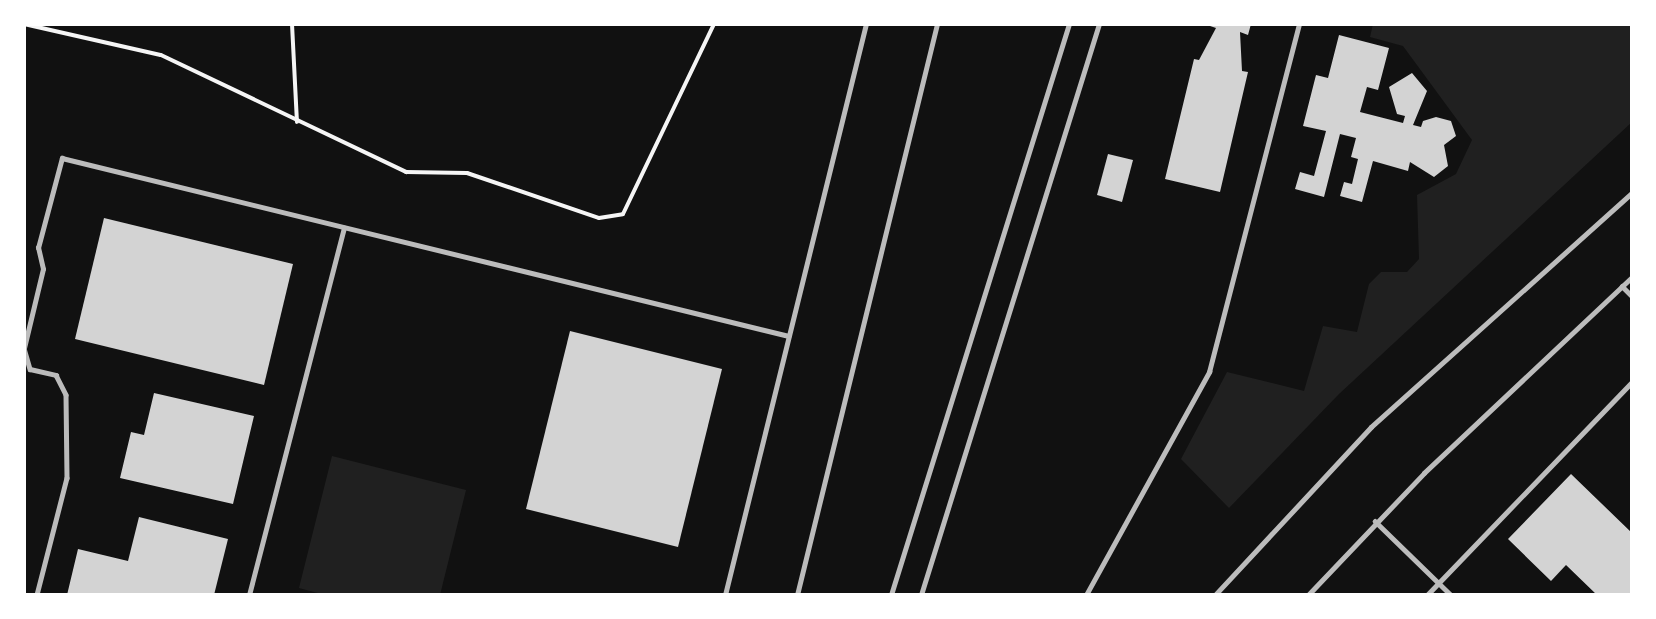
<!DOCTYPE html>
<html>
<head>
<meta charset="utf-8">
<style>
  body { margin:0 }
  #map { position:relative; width:1656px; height:619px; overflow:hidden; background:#111; font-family:"Fira Sans Condensed",sans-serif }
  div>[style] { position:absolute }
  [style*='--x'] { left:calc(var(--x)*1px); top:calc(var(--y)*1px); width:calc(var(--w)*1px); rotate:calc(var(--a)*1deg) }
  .green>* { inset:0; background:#202020 }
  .building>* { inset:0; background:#d3d3d3 }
  .path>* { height:4px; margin:-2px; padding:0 2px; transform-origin:2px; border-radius:2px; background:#f5f5f5 }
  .service>* { height:4.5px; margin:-2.25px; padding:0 2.25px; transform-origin:2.25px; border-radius:2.25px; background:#bcbcbc }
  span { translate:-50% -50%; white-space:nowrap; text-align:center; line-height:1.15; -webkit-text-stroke:5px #fff; paint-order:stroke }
  .frame { position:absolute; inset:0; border:26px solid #fff; pointer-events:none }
</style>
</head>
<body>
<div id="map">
  <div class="green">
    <div style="clip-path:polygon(1373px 24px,1632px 24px,1632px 122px,1339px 394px,1229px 508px,1181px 459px,1227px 372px,1304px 391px,1323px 326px,1357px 332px,1369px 284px,1381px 272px,1407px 272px,1419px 259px,1417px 195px,1456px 174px,1472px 140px,1403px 46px,1370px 37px)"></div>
    <div style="clip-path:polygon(332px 456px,466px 490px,440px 595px,325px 595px,299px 588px)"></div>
  </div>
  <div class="building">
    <div style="clip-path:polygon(1204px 24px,1251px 24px,1248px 35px,1240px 32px,1242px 71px,1248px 72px,1220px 192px,1165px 179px,1194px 59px,1199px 60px,1216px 28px)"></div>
    <div style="clip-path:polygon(1339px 35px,1389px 48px,1378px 90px,1367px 87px,1360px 112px,1403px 123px,1405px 116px,1397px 114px,1389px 87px,1412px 73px,1427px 91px,1413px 125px,1421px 127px,1423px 121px,1436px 117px,1451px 121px,1456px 136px,1444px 145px,1448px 166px,1434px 177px,1410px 162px,1408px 171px,1373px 161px,1362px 202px,1340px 196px,1344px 182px,1352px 184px,1358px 159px,1351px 157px,1356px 138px,1340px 134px,1324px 197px,1295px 189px,1300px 172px,1314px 176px,1326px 131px,1303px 126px,1316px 75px,1328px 78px)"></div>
    <div style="clip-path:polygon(1108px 154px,1133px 160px,1122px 202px,1097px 195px)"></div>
    <div style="clip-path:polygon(104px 218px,293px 264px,264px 385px,75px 339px)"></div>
    <div style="clip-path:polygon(570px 331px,722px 369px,678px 547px,526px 509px)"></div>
    <div style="clip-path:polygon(154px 393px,254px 416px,233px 504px,120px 478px,131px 432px,144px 435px)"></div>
    <div style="clip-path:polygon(1571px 474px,1632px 533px,1632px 595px,1597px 595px,1566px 565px,1551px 581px,1508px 539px)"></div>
    <div style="clip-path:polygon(139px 517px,228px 539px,214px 595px,67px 595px,78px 549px,128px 561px)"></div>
  </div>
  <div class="path">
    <div style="--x:24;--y:24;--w:140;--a:12.8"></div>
    <div style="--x:161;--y:55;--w:272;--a:25.5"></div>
    <div style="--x:406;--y:172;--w:61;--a:0.9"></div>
    <div style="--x:467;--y:173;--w:139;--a:18.8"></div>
    <div style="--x:599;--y:218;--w:24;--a:-9"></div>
    <div style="--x:623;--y:214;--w:211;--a:-64.4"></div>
    <div style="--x:292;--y:24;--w:98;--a:87.1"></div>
  </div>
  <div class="service">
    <div style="--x:1622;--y:286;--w:14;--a:45"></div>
    <div style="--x:24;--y:348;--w:81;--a:-76.5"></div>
    <div style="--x:43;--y:269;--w:22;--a:-103"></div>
    <div style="--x:38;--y:248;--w:93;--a:-75.1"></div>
    <div style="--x:62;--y:158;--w:748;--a:13.76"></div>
    <div style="--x:24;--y:348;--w:22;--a:74"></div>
    <div style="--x:30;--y:369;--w:27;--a:13"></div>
    <div style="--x:56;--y:375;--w:22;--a:63"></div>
    <div style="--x:66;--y:395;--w:83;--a:89.3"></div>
    <div style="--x:67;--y:478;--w:121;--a:104.4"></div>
    <div style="--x:1375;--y:521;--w:106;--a:44.2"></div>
    <div style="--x:249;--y:595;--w:379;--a:-75.5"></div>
    <div style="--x:725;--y:595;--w:588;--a:-76.13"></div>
    <div style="--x:797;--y:595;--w:588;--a:-76.22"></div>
    <div style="--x:891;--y:595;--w:598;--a:-72.69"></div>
    <div style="--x:921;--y:595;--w:598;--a:-72.69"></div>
    <div style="--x:1086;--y:595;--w:255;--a:-61.1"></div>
    <div style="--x:1209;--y:372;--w:359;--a:-75.5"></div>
    <div style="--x:1215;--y:595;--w:229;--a:-47.1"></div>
    <div style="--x:1371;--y:427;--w:351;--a:-41.9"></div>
    <div style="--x:1308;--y:595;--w:168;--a:-46.4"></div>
    <div style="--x:1424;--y:473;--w:286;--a:-43.3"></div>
    <div style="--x:1427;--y:595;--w:296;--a:-46.1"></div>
  </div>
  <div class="frame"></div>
</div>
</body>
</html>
